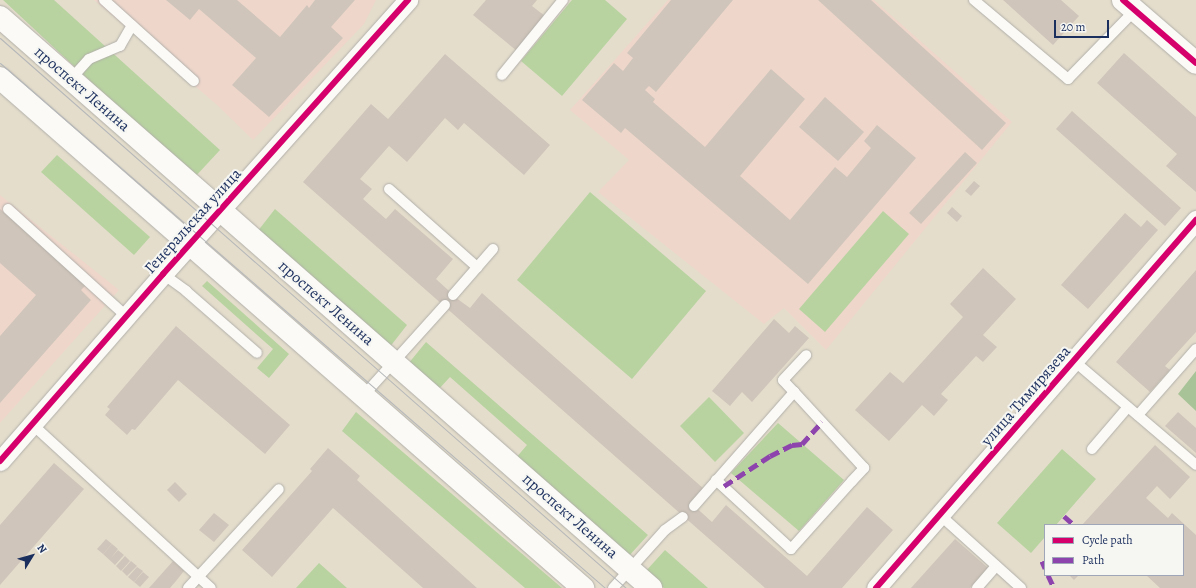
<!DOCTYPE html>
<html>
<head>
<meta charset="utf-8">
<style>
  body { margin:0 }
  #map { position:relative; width:1196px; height:588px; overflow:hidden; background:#e4ddcc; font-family:Alegreya,serif }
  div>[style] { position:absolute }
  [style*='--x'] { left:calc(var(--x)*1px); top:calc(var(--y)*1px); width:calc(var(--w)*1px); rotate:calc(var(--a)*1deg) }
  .built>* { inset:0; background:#eed6cb }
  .green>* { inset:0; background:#b8d3a0 }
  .forest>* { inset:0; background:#a8c397 }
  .building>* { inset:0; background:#d0c5ba }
  .roads { filter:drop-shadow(0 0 1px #b1afa9) drop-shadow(0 0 1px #b1afa9) }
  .service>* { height:10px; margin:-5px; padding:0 5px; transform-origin:5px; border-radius:5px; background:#fbfaf7 }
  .minor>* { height:19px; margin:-9.5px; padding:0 9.5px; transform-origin:9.5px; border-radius:9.5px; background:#fbfaf7 }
  .tertiary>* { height:22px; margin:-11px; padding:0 11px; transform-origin:11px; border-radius:11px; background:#fbfaf7 }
  .secondary>* { height:22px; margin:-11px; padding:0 11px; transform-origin:11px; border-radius:11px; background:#fbfaf7 }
  .tram>* { height:1px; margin:-0.5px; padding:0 0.5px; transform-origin:0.5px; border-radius:0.5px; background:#b5b7b9 }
  .quiet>* { height:5px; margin-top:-2.5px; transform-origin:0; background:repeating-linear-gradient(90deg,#8e44ad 0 10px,transparent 0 15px) }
  .cycleway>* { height:6px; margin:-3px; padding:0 3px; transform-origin:3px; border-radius:3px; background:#d6006c }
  span { translate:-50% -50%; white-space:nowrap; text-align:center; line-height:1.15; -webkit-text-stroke:4px #f6f6f2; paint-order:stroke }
  .street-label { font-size:16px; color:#1b2f5e }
  .legend { position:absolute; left:1044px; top:524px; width:140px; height:52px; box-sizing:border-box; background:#f6f6f2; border:1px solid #9ea6b7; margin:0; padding:5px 7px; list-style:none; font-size:12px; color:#1b2f5e }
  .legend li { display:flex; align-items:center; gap:8px; height:20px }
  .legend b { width:20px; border:1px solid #9ea6b7 }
  .north { position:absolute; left:12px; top:536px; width:40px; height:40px; -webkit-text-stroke:3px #f6f6f2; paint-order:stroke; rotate:53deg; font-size:11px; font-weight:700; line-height:16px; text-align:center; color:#1b2f5e }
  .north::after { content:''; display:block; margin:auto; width:14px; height:18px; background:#1b2f5e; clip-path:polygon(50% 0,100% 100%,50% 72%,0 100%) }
  .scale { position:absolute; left:1054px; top:20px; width:55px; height:18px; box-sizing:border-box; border:2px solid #1b2f5e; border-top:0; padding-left:5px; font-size:12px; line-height:14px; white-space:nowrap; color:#1b2f5e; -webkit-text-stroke:3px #f6f6f2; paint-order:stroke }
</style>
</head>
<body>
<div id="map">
  <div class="built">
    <div style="clip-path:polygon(94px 0,376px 0,364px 24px,253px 140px,216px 104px)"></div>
    <div style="clip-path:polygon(668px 0,874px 0,1012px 122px,826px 350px,784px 308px,764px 324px,598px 192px,629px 160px,570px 110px)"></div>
    <div style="clip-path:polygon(0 195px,119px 290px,0 423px)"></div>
  </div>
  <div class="green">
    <div style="clip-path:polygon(3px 0,54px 0,220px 150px,194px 178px)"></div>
    <div style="clip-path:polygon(572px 0,605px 0,627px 19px,562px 96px,521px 61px)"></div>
    <div style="clip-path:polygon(57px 155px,150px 237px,134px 255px,41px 172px)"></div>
    <div style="clip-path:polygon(590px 192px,706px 291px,632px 379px,517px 280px)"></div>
    <div style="clip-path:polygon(275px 209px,407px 325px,389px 348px,257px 232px)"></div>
    <div style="clip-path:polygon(883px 211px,909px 234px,825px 332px,799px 309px)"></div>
    <div style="clip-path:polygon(207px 281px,289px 354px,269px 378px,257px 368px,273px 349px,202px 286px)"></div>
    <div style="clip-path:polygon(426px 342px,648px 535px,628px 557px,515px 459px,527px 445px,450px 377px,438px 390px,408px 364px)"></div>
    <div style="clip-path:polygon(709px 397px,744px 433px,715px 462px,680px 426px)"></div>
    <div style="clip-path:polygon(356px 412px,562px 588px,525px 588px,342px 431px)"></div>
    <div style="clip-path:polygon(778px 423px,844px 480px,799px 531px,731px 473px)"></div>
    <div style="clip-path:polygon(1062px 449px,1096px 479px,1056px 525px,1045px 525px,1045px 537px,1031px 553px,997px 523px)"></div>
    <div style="clip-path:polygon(665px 550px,708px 588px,664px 588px,645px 572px)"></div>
    <div style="clip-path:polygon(319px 563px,347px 588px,296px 588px)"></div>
  </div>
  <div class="forest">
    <div style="clip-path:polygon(1196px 371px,1196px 411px,1178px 394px)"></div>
  </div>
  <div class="building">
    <div style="clip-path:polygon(166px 0,237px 0,280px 37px,307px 5px,309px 8px,315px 0,355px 0,331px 27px,343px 38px,269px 117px,232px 85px,256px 58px,199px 9px,190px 20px)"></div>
    <div style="clip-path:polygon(486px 0,537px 0,532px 6px,545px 16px,517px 51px,473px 15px)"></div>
    <div style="clip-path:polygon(671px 0,733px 0,656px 92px,649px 86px,645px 90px,655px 99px,653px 102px,705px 147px,771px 69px,805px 99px,740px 176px,790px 220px,835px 167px,847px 177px,871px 148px,864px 141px,877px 125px,916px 158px,808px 284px,625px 128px,621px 133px,582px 100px,614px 63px,623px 71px,633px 58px,627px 53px)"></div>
    <div style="clip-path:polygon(818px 0,871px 0,1006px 123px,982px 150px)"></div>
    <div style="clip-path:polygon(1003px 0,1061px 0,1079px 16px,1053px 45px)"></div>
    <div style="clip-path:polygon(1124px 53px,1196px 117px,1196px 192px,1166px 166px,1177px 154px,1097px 83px)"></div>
    <div style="clip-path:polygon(445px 54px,550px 145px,524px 175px,464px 123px,458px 130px,445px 118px,407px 162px,389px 146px,360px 179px,372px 189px,363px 199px,386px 219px,395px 209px,453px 259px,436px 279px,459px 300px,470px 308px,482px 293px,704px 489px,691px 503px,712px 522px,726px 505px,807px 576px,867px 507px,893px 530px,842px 588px,765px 588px,303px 182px,371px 104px,388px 119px)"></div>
    <div style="clip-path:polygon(825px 97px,864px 132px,838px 161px,799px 127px)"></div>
    <div style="clip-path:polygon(1072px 111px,1181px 208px,1165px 226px,1056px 129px)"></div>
    <div style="clip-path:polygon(965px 152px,977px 163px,921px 224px,909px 213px)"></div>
    <div style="clip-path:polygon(974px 181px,980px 186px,971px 196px,965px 191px)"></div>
    <div style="clip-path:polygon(952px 207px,962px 216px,957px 222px,947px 213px)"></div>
    <div style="clip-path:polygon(0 209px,86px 285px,81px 290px,91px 300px,0 403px,0 336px,36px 295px,0 263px)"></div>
    <div style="clip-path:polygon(1125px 213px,1141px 227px,1147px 220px,1158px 230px,1088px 309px,1061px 285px)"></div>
    <div style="clip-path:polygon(983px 268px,1016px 299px,983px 335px,997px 347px,983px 362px,976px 356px,941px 394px,948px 400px,934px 416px,922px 405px,889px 441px,855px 410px,890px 372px,903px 383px,963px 317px,950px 304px)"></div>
    <div style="clip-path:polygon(1196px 270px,1196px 332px,1165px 366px,1170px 370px,1150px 392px,1116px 362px)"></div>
    <div style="clip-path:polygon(774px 319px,789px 333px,795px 326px,809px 338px,752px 402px,742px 392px,730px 406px,712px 391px)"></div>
    <div style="clip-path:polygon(176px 326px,290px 425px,265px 454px,178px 380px,135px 430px,132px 429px,127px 435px,105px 415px,110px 409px,107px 407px)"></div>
    <div style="clip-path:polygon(1178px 412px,1196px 428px,1196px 453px,1165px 426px)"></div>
    <div style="clip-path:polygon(1155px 445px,1190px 477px,1170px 499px,1157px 486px,1146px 498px,1168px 518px,1172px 513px,1196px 535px,1196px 588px,1160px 588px,1146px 575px,1183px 575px,1183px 525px,1082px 525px)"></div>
    <div style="clip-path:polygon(328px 448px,360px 476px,357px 480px,477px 588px,423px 588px,333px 508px,272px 577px,242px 550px,312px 471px,310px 469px)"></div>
    <div style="clip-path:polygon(54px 463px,84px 489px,0 585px,0 525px)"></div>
    <div style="clip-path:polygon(175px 482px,187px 494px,179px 502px,167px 490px)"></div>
    <div style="clip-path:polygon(214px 513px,229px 525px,214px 542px,199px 530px)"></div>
    <div style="clip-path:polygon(106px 539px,112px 544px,103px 554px,97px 549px)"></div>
    <div style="clip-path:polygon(955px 539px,988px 568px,970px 588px,911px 588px)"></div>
    <div style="clip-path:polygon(112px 544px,118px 549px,111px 558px,118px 550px,124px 555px,115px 565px,103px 554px)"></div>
    <div style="clip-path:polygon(125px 556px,130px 561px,121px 571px,116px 566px)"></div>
    <div style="clip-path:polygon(131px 561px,137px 566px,127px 576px,122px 571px)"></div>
    <div style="clip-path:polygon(173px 561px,184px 571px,176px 581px,170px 588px,149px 588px)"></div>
    <div style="clip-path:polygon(137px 567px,143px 571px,134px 582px,128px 577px)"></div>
    <div style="clip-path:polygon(143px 572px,149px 577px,140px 587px,134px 582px)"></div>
    <div style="clip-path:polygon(1069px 575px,1079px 575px,1074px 580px)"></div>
  </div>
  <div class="roads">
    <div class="service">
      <div style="--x:104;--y:0;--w:121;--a:42"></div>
      <div style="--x:974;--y:0;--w:123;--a:40"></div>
      <div style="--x:1068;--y:79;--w:96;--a:-45.8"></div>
      <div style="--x:502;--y:75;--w:97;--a:-50.9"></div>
      <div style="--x:71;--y:79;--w:27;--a:-48"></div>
      <div style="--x:89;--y:59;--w:34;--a:-23"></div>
      <div style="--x:120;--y:46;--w:24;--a:-60"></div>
      <div style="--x:389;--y:189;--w:118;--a:41.6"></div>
      <div style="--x:8;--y:209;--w:159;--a:42.2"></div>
      <div style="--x:163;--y:274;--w:29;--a:36"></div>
      <div style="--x:186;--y:291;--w:94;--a:41.1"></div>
      <div style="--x:453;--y:295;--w:61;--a:-49"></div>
      <div style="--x:1074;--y:361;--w:160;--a:40.4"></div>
      <div style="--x:364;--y:395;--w:121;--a:-48"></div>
      <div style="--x:1138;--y:415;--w:88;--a:-48.7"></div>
      <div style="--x:33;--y:425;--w:241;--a:42.5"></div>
      <div style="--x:1092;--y:449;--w:55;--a:-49.4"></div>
      <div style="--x:716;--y:480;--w:102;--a:42.6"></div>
      <div style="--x:791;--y:549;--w:91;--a:-48.1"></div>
      <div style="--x:852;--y:481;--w:18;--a:-47"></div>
      <div style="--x:864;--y:468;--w:103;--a:-132.6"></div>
      <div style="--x:694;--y:506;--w:152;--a:-48.7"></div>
      <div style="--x:794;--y:392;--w:16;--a:-133"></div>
      <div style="--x:783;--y:380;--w:34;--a:-47"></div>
      <div style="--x:940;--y:515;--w:109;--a:42"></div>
      <div style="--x:188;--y:588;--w:134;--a:-47.4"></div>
      <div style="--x:613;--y:588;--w:78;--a:-48.1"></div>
      <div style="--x:665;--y:530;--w:22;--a:-36"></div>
      <div style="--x:977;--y:588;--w:29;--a:-49"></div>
    </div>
    <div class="minor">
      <div style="--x:0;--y:461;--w:248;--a:-48.9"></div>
      <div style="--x:163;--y:274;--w:368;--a:-48.2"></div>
      <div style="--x:876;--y:588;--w:488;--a:-49"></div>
    </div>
    <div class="tertiary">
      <div style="--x:1123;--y:0;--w:96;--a:40.8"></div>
    </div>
    <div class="secondary">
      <div style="--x:0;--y:17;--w:866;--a:41.25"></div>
      <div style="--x:0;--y:78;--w:775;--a:41.18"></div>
    </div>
  </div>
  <div class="tram">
    <div style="--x:0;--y:38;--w:833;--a:41.3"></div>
    <div style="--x:0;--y:63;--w:801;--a:40.95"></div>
  </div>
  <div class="quiet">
    <div style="--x:724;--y:486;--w:55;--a:-33.1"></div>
    <div style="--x:770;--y:456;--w:25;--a:-27"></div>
    <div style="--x:792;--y:445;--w:10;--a:-6"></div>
    <div style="--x:802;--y:444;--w:30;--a:-48"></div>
    <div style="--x:1064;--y:516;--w:13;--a:42"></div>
    <div style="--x:1042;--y:561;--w:8;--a:67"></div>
    <div style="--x:1048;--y:575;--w:14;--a:65"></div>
  </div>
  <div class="cycleway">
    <div style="--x:1123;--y:0;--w:96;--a:40.8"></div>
    <div style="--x:0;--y:461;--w:248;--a:-48.9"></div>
    <div style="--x:163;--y:274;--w:368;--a:-48.2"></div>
    <div style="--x:876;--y:588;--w:488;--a:-49"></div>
  </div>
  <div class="street-label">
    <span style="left:82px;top:89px;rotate:41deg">проспект Ленина</span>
    <span style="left:193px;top:221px;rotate:-48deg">Генеральская улица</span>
    <span style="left:326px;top:303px;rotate:41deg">проспект Ленина</span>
    <span style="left:1026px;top:396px;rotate:-49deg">улица Тимирязева</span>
    <span style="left:570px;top:516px;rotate:41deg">проспект Ленина</span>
  </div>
  <ul class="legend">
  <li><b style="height:5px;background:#d6006c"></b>Cycle path</li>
  <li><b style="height:5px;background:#8e44ad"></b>Path</li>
  </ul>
  <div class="north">N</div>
  <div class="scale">20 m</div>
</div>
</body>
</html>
